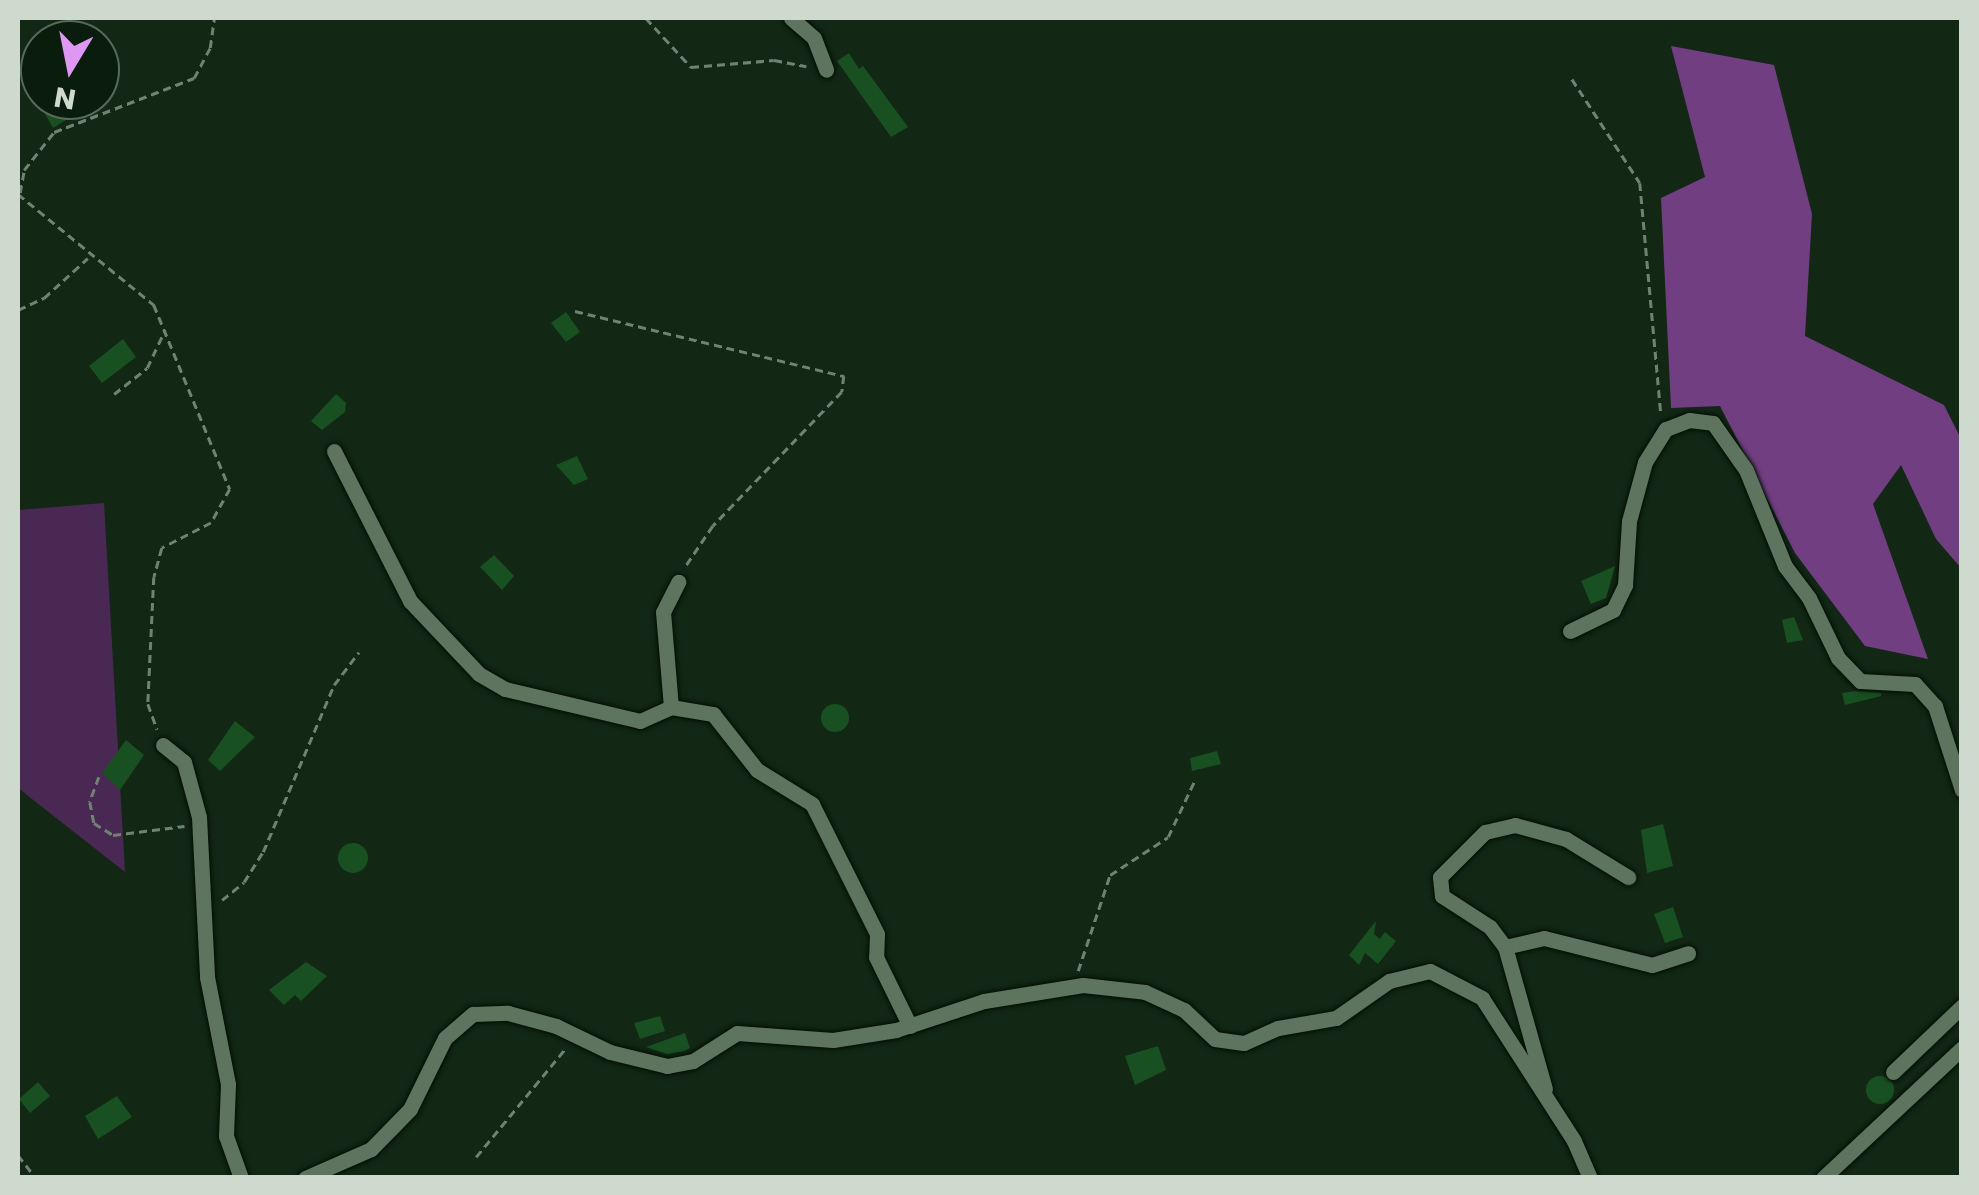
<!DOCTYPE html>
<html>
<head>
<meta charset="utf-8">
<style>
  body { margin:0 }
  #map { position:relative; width:1979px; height:1195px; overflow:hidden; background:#132715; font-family:Poppins,sans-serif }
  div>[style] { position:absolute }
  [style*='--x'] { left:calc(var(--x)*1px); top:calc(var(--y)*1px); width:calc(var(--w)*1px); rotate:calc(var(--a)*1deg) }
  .green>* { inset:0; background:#492953 }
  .forest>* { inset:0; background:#723e82 }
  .building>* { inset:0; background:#195021 }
  .round { border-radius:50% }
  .path>* { height:2.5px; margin-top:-1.25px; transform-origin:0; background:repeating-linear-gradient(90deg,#718172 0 8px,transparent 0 13px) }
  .roads { filter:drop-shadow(0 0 2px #010f02) drop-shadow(0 0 2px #010f02) }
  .minor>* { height:15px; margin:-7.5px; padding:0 7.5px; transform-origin:7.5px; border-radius:7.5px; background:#5e745f }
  span { translate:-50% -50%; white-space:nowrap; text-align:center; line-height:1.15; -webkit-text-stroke:10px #0a1d0c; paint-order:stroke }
  .frame { position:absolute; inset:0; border:20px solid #cedace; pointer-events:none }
  .north { position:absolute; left:20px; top:20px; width:100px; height:100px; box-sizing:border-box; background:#0a1d0c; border:2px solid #58695a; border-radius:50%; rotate:190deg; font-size:28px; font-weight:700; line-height:40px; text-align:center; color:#cedace }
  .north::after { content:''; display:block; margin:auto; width:35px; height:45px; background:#de98f3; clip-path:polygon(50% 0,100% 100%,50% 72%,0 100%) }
</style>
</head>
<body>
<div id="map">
  <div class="green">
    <div style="clip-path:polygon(104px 503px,125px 872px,18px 788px,18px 510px)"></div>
  </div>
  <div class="forest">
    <div style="clip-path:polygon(1671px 46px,1774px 65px,1812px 214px,1805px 336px,1944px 405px,1961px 439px,1961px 568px,1936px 539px,1901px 465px,1873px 504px,1928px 659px,1865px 646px,1795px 553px,1720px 406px,1671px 408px,1661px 198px,1705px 177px)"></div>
  </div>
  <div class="building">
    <div style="clip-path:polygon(849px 53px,859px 69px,863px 66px,908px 127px,891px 137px,837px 61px)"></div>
    <div style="clip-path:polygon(37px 100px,79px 100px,84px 109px,53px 128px)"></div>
    <div style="clip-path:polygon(566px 312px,580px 332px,566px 342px,551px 323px)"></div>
    <div style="clip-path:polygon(123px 339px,136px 357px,102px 383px,89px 366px)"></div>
    <div style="clip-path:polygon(336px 394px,346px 403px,345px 412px,322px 430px,311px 421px)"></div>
    <div style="clip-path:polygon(577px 456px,588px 479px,574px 485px,556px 465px)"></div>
    <div style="clip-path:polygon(494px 555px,514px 576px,502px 590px,480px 567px)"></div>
    <div style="clip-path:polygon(1615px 566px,1606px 598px,1591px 604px,1581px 581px)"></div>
    <div style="clip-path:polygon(1794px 617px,1803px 640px,1787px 643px,1782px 620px)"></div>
    <div style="clip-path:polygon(1855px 691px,1881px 693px,1881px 696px,1845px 705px,1842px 693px)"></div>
    <div class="round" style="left:821px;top:704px;width:28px;height:28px"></div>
    <div style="clip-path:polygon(235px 721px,255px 737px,220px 771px,208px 760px)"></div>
    <div style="clip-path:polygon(126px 740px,144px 755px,120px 790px,102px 773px)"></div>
    <div style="clip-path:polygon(1217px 751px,1221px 764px,1192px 771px,1190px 758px)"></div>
    <div style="clip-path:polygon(1663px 824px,1673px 866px,1647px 873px,1641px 830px)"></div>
    <div class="round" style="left:338px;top:843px;width:30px;height:30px"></div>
    <div style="clip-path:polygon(1673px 907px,1683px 937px,1665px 943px,1654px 914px)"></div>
    <div style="clip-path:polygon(1376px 921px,1374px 934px,1380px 939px,1385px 932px,1396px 941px,1378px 964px,1365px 953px,1359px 965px,1349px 955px)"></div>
    <div style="clip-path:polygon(306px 962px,327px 976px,301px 1001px,295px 995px,284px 1005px,269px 990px)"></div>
    <div style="clip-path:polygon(660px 1016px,665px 1031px,640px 1039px,634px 1023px)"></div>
    <div style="clip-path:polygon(685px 1033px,690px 1048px,684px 1051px,667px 1054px,646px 1047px)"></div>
    <div style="clip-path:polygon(1158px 1046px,1166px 1070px,1135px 1085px,1125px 1056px)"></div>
    <div class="round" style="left:1866px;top:1076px;width:28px;height:28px"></div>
    <div style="clip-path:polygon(38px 1082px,50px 1096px,30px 1113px,19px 1099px)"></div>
    <div style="clip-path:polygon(117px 1096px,132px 1117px,98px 1139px,85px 1116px)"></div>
  </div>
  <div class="path">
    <div style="--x:646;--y:18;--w:67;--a:47.4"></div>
    <div style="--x:691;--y:67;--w:83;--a:-4.8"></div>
    <div style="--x:774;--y:60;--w:33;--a:11"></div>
    <div style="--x:1572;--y:79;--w:124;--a:56.8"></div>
    <div style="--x:1640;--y:183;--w:231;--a:84.8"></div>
    <div style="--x:20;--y:193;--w:23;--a:-80"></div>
    <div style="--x:24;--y:170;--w:48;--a:-51.7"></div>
    <div style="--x:54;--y:132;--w:150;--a:-21.1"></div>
    <div style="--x:194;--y:78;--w:34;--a:-62"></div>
    <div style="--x:210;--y:48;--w:30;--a:-82"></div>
    <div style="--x:18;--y:194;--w:176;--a:39.2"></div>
    <div style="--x:154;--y:305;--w:199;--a:67.6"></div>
    <div style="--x:230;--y:489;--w:39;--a:119"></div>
    <div style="--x:211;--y:523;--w:55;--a:153"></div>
    <div style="--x:162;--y:548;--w:30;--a:105"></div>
    <div style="--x:154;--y:577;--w:127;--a:92.7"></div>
    <div style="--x:148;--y:704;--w:27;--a:70"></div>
    <div style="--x:18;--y:310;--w:29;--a:-25"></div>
    <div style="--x:44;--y:298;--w:59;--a:-42.3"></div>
    <div style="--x:575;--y:311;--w:277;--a:13.6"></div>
    <div style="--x:844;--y:376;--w:16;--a:97"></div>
    <div style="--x:842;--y:392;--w:186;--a:133.9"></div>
    <div style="--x:713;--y:526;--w:48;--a:124"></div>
    <div style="--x:114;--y:394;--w:42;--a:-38.2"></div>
    <div style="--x:147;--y:368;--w:42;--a:-64.7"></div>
    <div style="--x:99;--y:777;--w:27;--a:110"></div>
    <div style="--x:90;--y:802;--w:21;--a:79"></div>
    <div style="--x:94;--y:823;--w:22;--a:32"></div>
    <div style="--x:113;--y:835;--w:72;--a:-7.2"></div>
    <div style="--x:222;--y:900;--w:28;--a:-39"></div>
    <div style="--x:244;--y:882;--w:36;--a:-58"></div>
    <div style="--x:263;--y:852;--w:181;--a:-67"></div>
    <div style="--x:334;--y:685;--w:41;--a:-52.9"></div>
    <div style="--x:1078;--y:971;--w:101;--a:-71.6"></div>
    <div style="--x:1110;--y:875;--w:69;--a:-33.2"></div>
    <div style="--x:1168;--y:837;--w:61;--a:-64.7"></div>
    <div style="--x:18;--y:1155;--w:29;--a:52"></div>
    <div style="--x:476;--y:1157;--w:141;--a:-50.5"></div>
  </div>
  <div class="roads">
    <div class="minor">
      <div style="--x:791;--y:18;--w:30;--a:41"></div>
      <div style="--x:814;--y:38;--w:34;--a:69"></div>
      <div style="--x:334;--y:451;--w:168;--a:63.1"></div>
      <div style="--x:410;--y:601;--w:100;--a:46.6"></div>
      <div style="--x:479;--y:674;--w:30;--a:30"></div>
      <div style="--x:505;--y:689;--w:139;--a:13.3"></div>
      <div style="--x:640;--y:721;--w:34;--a:-24"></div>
      <div style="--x:671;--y:707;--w:43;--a:9.5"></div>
      <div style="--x:713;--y:714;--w:71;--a:51.8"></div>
      <div style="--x:757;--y:770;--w:65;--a:31.7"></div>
      <div style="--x:812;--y:804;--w:145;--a:63.4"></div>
      <div style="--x:877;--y:934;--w:23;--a:92"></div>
      <div style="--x:876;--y:957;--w:77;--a:63.8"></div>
      <div style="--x:1570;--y:631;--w:48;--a:-26"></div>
      <div style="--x:1613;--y:610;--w:28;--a:-64"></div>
      <div style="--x:1625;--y:585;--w:64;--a:-86.4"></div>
      <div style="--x:1629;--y:521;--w:61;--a:-74.8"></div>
      <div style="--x:1645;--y:462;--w:39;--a:-58"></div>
      <div style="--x:1666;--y:429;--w:25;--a:-21"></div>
      <div style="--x:1689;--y:420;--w:24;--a:7"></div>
      <div style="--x:1713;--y:423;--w:57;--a:54.9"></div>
      <div style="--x:1746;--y:470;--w:104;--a:67.9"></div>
      <div style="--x:1785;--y:566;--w:40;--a:53"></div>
      <div style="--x:1809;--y:598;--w:67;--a:64.2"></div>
      <div style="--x:1838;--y:658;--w:32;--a:46"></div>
      <div style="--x:1860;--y:681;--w:55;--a:3.1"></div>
      <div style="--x:1915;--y:684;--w:30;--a:48"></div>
      <div style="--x:1935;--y:706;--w:88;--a:72.2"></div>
      <div style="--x:671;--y:707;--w:95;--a:-94.8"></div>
      <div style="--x:663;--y:612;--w:34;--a:-63"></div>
      <div style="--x:163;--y:745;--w:27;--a:39"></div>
      <div style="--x:184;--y:762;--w:57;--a:74.7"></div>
      <div style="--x:199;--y:817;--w:160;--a:87.1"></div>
      <div style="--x:207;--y:977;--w:109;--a:78.9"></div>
      <div style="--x:228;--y:1084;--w:52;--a:92.2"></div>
      <div style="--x:226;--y:1136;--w:45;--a:70.3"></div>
      <div style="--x:1505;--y:947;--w:40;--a:-13"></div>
      <div style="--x:1544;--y:938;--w:111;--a:14"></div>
      <div style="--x:1652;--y:965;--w:38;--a:-18"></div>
      <div style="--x:1893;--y:1072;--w:95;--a:-43.7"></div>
      <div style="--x:1545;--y:1089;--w:148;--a:-105.7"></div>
      <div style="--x:1505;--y:947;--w:25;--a:-127"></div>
      <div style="--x:1490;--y:927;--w:57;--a:-147.1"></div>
      <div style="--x:1442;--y:896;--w:19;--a:-96"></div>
      <div style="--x:1440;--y:877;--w:64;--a:-45"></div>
      <div style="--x:1485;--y:832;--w:31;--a:-13"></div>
      <div style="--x:1515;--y:825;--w:53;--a:15.4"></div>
      <div style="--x:1566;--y:839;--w:73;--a:31.5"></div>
      <div style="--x:305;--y:1178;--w:72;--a:-23.7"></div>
      <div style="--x:371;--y:1149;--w:56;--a:-45.7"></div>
      <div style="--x:410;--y:1109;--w:79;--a:-63.8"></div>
      <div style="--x:445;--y:1038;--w:37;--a:-41"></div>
      <div style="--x:473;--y:1014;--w:35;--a:-2"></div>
      <div style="--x:508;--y:1013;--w:50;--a:15.2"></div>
      <div style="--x:556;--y:1026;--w:60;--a:25.7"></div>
      <div style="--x:610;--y:1052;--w:59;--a:13.8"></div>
      <div style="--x:667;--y:1066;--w:26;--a:-11"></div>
      <div style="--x:693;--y:1061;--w:52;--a:-32.5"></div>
      <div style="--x:737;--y:1033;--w:96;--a:4.2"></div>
      <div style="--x:833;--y:1040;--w:64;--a:-9"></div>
      <div style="--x:896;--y:1030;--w:93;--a:-18.2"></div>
      <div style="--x:984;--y:1001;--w:100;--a:-9.2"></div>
      <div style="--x:1083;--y:985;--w:62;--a:6.4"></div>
      <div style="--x:1145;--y:992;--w:43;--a:24.8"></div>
      <div style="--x:1184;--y:1010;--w:42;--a:43.1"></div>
      <div style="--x:1215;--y:1039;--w:29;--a:8"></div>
      <div style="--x:1244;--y:1043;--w:37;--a:-24"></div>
      <div style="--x:1278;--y:1028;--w:59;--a:-9.8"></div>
      <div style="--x:1336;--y:1018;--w:65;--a:-34.9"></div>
      <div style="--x:1389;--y:981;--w:42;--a:-13.7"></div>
      <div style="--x:1430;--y:971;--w:59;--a:27.4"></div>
      <div style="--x:1482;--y:998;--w:170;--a:57.2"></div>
      <div style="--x:1574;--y:1141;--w:40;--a:66.6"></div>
      <div style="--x:1823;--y:1178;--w:190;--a:-43.1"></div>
    </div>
  </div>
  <div class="frame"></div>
  <div class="north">N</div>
</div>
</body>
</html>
